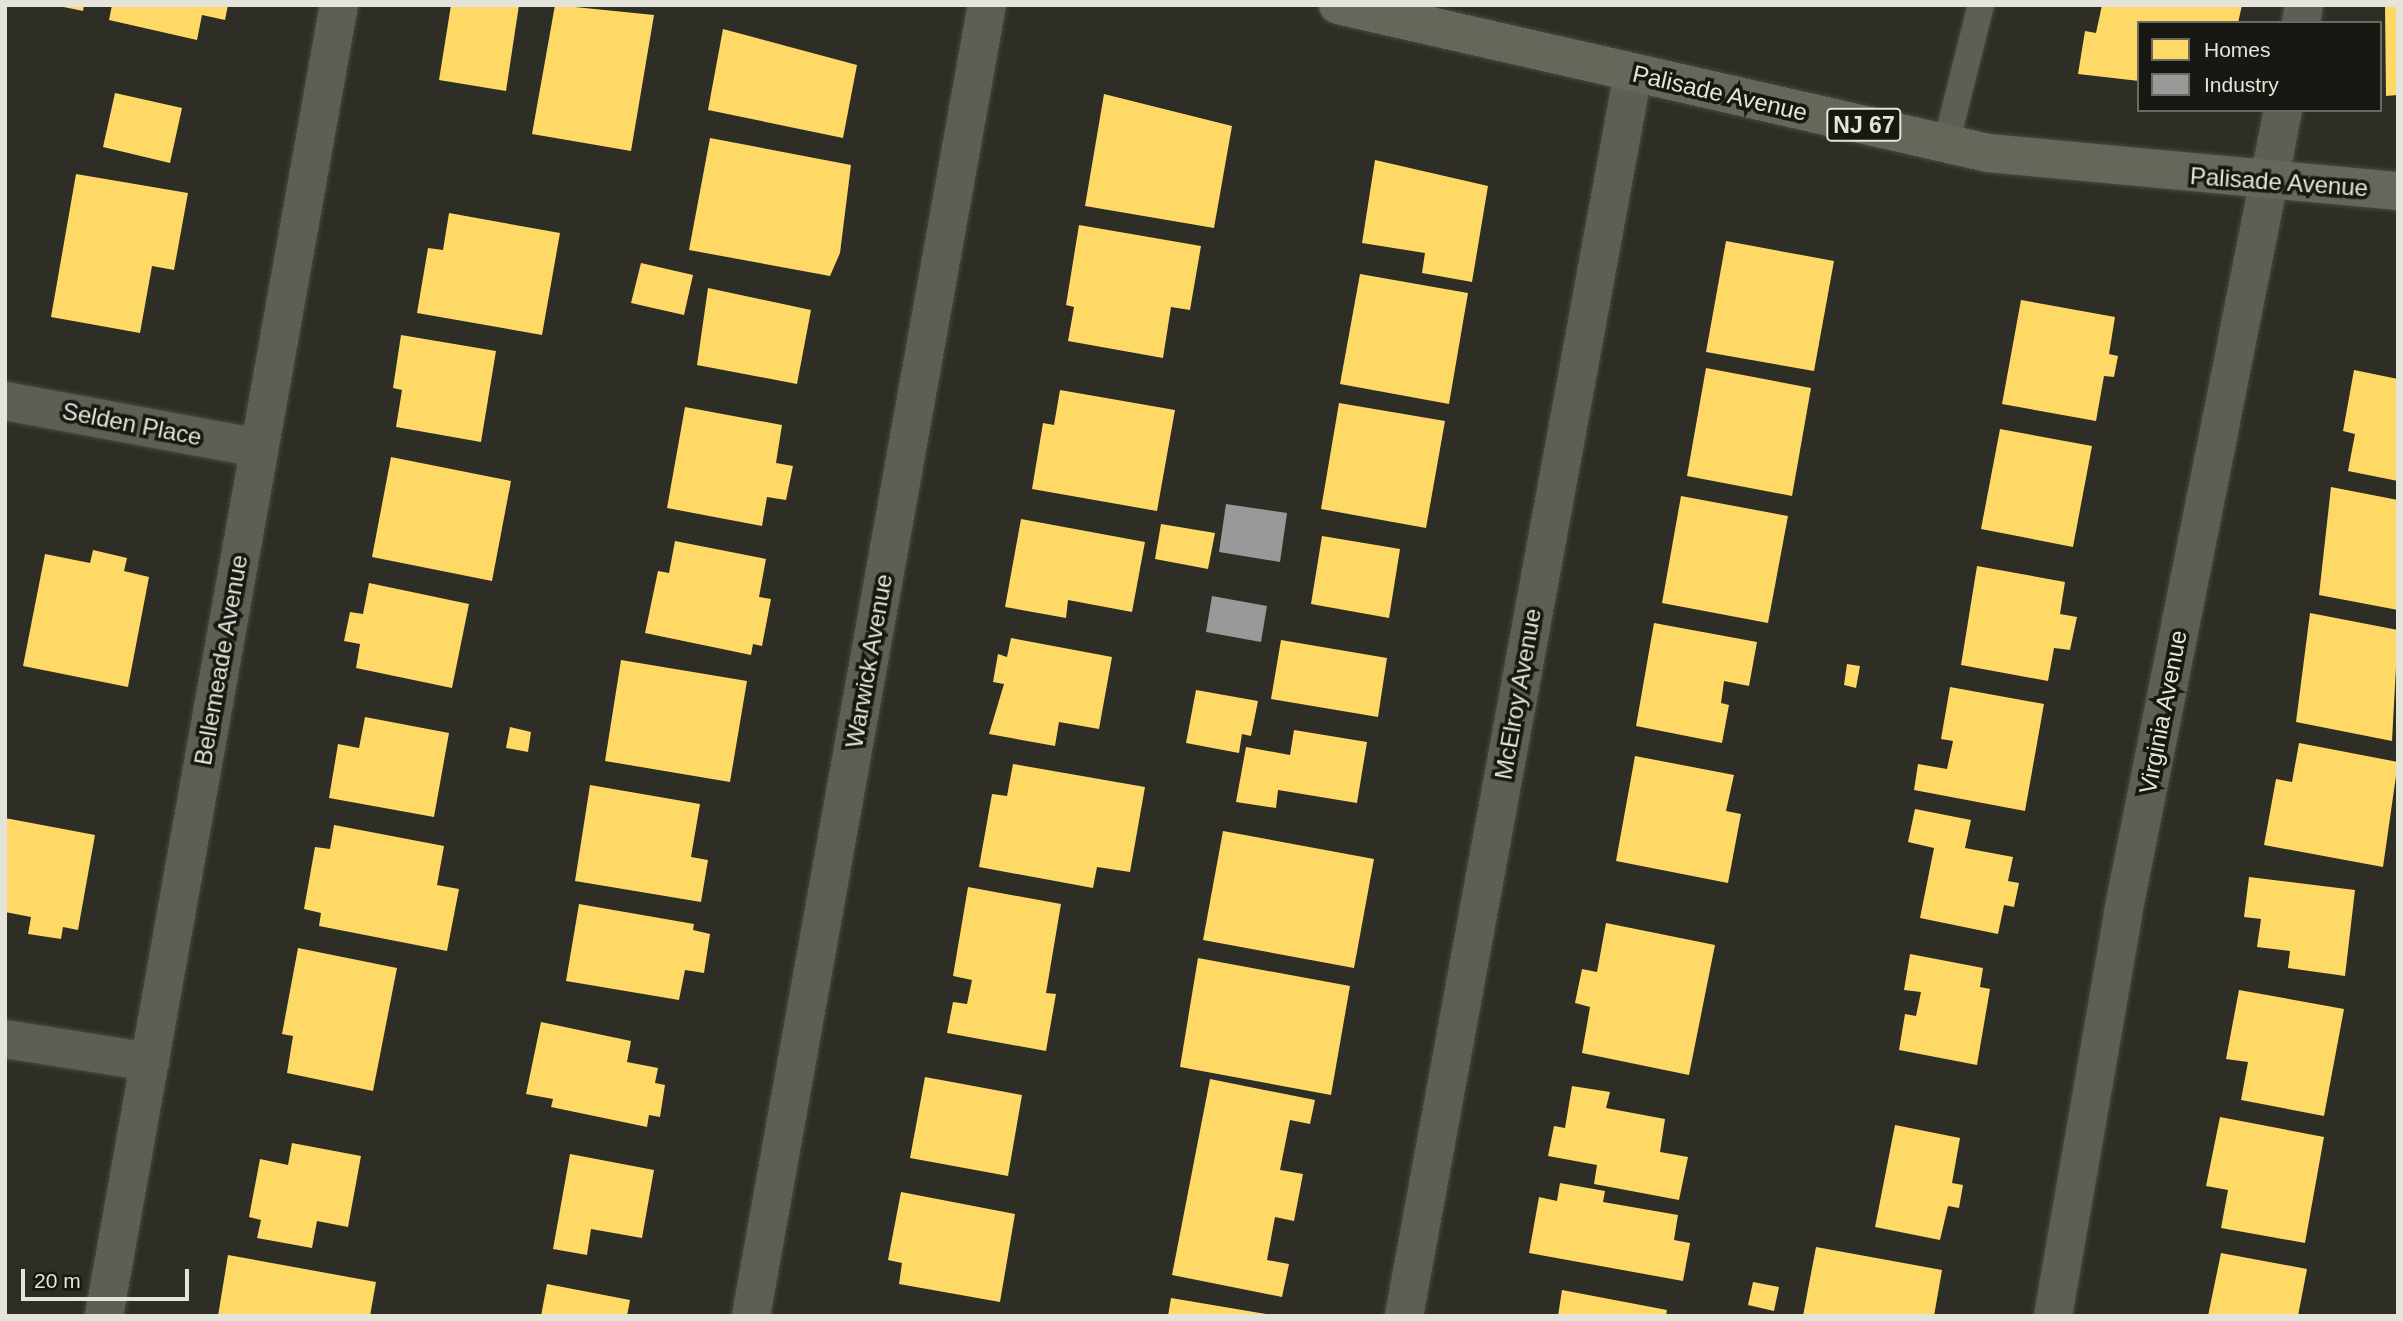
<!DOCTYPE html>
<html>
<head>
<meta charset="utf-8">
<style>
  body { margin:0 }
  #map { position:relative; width:2403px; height:1321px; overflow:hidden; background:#2e2d26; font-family:Arial,sans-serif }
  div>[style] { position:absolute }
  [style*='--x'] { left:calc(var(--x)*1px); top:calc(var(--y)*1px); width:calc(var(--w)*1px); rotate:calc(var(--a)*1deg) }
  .homes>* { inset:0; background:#ffd966 }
  .industry>* { inset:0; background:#999 }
  .roads { filter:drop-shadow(0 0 2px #4a4944) drop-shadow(0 0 2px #4a4944) }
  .lane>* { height:26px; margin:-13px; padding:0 13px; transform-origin:13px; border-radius:13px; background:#5b5f55 }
  .street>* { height:38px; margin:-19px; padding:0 19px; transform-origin:19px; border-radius:19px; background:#5b5f55 }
  .primary>* { height:38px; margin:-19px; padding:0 19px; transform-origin:19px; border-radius:19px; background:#63685a }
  span { translate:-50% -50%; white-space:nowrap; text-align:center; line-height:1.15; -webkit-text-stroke:7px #181812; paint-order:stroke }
  .shield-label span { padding:2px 5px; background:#181812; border:2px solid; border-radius:5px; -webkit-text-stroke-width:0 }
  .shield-label { font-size:23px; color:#e5e4db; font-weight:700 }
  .street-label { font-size:24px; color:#e5e4db }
  .frame { position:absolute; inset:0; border:7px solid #e5e4db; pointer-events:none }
  .legend { position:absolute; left:2137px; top:21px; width:245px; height:91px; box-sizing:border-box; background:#181812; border:2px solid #6a6a62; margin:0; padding:9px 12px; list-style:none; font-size:21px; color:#e5e4db }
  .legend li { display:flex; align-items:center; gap:14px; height:35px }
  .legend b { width:35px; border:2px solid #6a6a62 }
  .scale { position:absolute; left:21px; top:1269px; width:168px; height:32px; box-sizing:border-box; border:4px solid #e5e4db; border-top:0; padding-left:9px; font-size:21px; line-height:24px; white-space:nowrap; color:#e5e4db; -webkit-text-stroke:5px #181812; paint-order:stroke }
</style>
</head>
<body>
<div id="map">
  <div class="homes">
    <div style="clip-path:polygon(54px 5px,84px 5px,83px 11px)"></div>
    <div style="clip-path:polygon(112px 5px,228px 5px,225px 20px,202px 15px,197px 40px,109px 20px)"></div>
    <div style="clip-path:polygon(451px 5px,519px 5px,506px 91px,439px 80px)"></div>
    <div style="clip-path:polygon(555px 5px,654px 15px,631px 151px,532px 134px)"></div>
    <div style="clip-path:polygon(2102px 5px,2242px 5px,2238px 23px,2139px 23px,2139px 81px,2078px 74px,2085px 31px,2096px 33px)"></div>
    <div style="clip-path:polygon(2385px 5px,2398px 5px,2398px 95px,2386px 96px)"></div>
    <div style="clip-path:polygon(723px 29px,857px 65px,843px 138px,708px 110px)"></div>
    <div style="clip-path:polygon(115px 93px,182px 108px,170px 163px,103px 147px)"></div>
    <div style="clip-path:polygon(1104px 94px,1232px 126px,1214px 228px,1085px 206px)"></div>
    <div style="clip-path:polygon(710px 138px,851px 165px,840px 253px,830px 276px,689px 250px)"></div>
    <div style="clip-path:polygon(1375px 160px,1488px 186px,1472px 282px,1422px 273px,1425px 253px,1362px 243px)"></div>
    <div style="clip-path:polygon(76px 174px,188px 193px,174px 270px,152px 266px,140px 333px,51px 317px)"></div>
    <div style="clip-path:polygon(449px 213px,560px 233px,542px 335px,417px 313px,428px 248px,443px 250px)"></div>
    <div style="clip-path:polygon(1079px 225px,1201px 246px,1190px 310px,1171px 307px,1163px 358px,1068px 341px,1074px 307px,1066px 305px)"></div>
    <div style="clip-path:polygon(1726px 241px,1834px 261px,1814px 371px,1706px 352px)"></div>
    <div style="clip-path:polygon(641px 263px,693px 275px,684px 315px,631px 303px)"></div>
    <div style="clip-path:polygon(1360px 274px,1468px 293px,1449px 404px,1340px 384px)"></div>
    <div style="clip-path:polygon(708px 288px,811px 310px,797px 384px,697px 365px)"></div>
    <div style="clip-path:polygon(2021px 300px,2115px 317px,2109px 354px,2118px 356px,2114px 377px,2104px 376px,2096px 421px,2002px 404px)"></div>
    <div style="clip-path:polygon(401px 335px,496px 351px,481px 442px,396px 427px,402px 390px,393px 388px)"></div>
    <div style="clip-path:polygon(1706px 368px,1811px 388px,1792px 496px,1687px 476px)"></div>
    <div style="clip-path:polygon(2354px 370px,2398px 379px,2398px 481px,2348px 471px,2355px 434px,2343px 431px)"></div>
    <div style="clip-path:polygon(1060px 390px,1175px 410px,1157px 511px,1032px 489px,1043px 423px,1054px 425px)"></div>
    <div style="clip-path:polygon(1339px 403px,1445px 421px,1426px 528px,1321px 509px)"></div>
    <div style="clip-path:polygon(685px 407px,782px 425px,776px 463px,793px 466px,786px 500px,767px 497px,762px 526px,667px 508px)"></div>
    <div style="clip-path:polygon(2000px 429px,2092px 446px,2073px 547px,1981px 529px)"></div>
    <div style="clip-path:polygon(391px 457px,511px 481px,492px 581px,372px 557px)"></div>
    <div style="clip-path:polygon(2331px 487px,2398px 500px,2398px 610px,2319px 595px)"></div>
    <div style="clip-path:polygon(1681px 496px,1788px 516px,1768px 623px,1662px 603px)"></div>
    <div style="clip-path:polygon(1021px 519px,1145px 542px,1132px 612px,1068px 600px,1066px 618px,1005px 607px)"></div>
    <div style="clip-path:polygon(1161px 524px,1215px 533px,1208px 569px,1155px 559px)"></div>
    <div style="clip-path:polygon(1322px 536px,1400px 549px,1389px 618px,1311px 604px)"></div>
    <div style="clip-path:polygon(675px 541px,766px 559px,759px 597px,771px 599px,762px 646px,753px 644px,751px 655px,645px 633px,658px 571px,669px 573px)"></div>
    <div style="clip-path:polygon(93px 550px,127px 558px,124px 571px,149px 577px,128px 687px,23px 666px,45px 554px,90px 563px)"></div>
    <div style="clip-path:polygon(1977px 566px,2065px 582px,2060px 614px,2077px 617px,2070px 650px,2054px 648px,2048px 681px,1961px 665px)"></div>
    <div style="clip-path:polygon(369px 583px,469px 604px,452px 688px,356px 668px,360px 644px,344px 641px,350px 612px,363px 614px)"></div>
    <div style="clip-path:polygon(2310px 613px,2398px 630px,2392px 741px,2296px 722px)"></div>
    <div style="clip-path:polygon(1654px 623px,1757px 642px,1749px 686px,1724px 681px,1721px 703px,1729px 705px,1722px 743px,1636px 726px)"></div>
    <div style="clip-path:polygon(1011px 638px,1112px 657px,1099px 729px,1059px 722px,1055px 746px,989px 734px,1004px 684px,993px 682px,998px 654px,1007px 657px)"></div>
    <div style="clip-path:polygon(1281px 640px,1387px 658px,1378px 717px,1271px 699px)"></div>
    <div style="clip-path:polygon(621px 660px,747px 681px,730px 782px,605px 761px)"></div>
    <div style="clip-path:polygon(1847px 664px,1860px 666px,1856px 688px,1844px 685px)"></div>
    <div style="clip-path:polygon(1950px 687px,2044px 704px,2025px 811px,1914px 790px,1918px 764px,1947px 769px,1953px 741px,1941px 739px)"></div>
    <div style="clip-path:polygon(1196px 690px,1258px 701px,1251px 736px,1242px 734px,1239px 753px,1186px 743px)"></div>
    <div style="clip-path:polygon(365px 717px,449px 733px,434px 817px,329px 798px,338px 744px,359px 748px)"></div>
    <div style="clip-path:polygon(510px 727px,531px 732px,528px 752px,506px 748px)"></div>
    <div style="clip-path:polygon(1294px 730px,1367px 742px,1357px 803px,1278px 790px,1276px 808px,1236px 802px,1246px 747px,1290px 755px)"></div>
    <div style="clip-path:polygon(2299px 743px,2398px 762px,2383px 867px,2264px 845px,2276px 779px,2292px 782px)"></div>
    <div style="clip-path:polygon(1635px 756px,1734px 775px,1726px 811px,1741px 814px,1728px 883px,1616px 861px)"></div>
    <div style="clip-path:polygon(1013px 764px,1145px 787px,1130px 872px,1097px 867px,1093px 888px,979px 867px,992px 794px,1007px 796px)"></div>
    <div style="clip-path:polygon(590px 785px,700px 804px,691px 857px,708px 860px,701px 902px,575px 881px)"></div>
    <div style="clip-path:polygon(1915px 809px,1971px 820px,1965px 848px,2013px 857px,2008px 881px,2019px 883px,2014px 907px,2004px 905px,1998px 934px,1920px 918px,1934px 848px,1908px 842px)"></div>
    <div style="clip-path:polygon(5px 818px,95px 835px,78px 930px,63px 927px,61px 939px,28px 934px,31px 917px,5px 912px)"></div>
    <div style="clip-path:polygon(334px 825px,444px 846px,437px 885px,459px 889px,447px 951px,319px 926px,321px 913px,304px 909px,315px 847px,330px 849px)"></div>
    <div style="clip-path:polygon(1223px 831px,1374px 859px,1354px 968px,1203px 940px)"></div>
    <div style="clip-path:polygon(2249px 877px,2355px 890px,2345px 976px,2288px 968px,2290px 951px,2257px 947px,2261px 919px,2244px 917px)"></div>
    <div style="clip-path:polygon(968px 887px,1061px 904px,1046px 993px,1056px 994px,1046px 1051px,947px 1033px,953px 1002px,967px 1004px,972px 980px,953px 976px)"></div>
    <div style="clip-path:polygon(579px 904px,694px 924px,693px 930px,710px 934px,704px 973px,685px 970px,679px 1000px,566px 981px)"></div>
    <div style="clip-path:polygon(1606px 923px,1715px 945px,1689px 1075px,1582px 1053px,1590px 1007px,1575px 1003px,1582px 969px,1597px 972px)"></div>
    <div style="clip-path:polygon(298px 948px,397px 968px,373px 1091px,287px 1073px,293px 1036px,282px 1034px)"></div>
    <div style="clip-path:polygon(1910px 954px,1983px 968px,1980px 987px,1990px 989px,1977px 1065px,1899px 1050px,1905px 1014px,1916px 1016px,1921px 992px,1904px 990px)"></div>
    <div style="clip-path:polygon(1198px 958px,1350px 986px,1331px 1095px,1180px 1067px)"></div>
    <div style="clip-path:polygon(2239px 990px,2344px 1009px,2324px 1116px,2241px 1100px,2248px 1062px,2226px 1059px)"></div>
    <div style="clip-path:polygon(541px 1022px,631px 1041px,627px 1062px,658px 1068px,655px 1083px,665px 1085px,660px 1117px,649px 1115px,647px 1127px,551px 1107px,553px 1099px,526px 1094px)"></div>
    <div style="clip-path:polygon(925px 1077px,1022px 1095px,1008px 1176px,910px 1158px)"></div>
    <div style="clip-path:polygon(1210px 1079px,1315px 1100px,1310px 1124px,1290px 1120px,1280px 1170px,1303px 1174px,1294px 1221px,1275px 1217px,1267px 1260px,1289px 1264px,1282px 1297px,1172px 1275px)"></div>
    <div style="clip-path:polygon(1572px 1086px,1610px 1092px,1606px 1108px,1665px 1119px,1660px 1152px,1688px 1157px,1679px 1200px,1594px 1184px,1597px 1165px,1548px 1156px,1554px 1126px,1565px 1128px)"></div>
    <div style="clip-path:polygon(2220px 1117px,2324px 1137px,2305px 1243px,2221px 1228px,2228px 1190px,2206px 1186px)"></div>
    <div style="clip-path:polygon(1895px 1125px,1960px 1138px,1952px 1183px,1963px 1185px,1959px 1208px,1948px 1206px,1940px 1240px,1875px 1227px)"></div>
    <div style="clip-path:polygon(292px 1143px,361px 1156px,348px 1227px,317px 1221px,312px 1248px,257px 1238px,261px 1220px,249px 1217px,260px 1159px,288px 1165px)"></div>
    <div style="clip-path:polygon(570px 1154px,654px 1170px,642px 1238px,591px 1229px,587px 1255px,553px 1249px)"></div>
    <div style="clip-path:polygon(1560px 1183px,1605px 1191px,1603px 1202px,1678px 1215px,1674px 1240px,1690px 1243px,1683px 1281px,1529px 1253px,1539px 1197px,1557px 1201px)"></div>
    <div style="clip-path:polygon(901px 1192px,1015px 1214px,1000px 1302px,899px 1284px,902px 1263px,888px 1260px)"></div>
    <div style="clip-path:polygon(1816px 1247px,1942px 1270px,1934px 1316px,1803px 1316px)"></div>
    <div style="clip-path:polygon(2221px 1253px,2307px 1269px,2298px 1316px,2208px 1316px)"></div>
    <div style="clip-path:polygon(228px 1255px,376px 1282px,370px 1316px,218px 1316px)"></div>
    <div style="clip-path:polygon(1753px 1282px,1779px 1287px,1774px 1311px,1748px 1305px)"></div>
    <div style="clip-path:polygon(547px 1284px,630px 1300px,627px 1316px,541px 1316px)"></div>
    <div style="clip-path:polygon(1562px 1290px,1667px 1310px,1666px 1316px,1558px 1316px)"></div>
    <div style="clip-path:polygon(1171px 1298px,1266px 1314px,1266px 1316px,1168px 1316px)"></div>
  </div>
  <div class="industry">
    <div style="clip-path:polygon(1226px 504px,1287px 513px,1280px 562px,1219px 552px)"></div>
    <div style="clip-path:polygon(1212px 596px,1267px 606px,1261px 642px,1206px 632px)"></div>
  </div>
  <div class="roads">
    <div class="lane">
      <div style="--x:1946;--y:144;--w:143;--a:-75.9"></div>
    </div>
    <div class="street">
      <div style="--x:2301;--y:23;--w:18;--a:-81"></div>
      <div style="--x:5;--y:401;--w:258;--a:10.5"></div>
      <div style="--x:5;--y:1039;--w:147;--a:9"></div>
      <div style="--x:104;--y:1316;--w:1332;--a:-79.84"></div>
      <div style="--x:751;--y:1316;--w:1332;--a:-79.8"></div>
      <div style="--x:1404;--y:1316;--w:1264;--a:-79.56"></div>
      <div style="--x:2053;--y:1316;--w:409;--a:-80.1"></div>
      <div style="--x:2123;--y:913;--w:819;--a:-78.73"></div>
    </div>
    <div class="primary">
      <div style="--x:1338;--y:5;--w:667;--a:12.83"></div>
      <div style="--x:1988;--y:153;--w:412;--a:5.3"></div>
    </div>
  </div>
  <div class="shield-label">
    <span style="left:1864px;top:125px">NJ 67</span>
  </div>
  <div class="street-label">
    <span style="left:1720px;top:93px;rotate:13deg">Palisade Avenue</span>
    <span style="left:2279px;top:182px;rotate:4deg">Palisade Avenue</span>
    <span style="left:132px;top:424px;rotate:11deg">Selden Place</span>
    <span style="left:221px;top:660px;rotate:-80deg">Bellemeade Avenue</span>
    <span style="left:869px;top:661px;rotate:-80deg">Warwick Avenue</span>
    <span style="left:1518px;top:694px;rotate:-80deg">McElroy Avenue</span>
    <span style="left:2163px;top:712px;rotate:-79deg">Virginia Avenue</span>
  </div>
  <div class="frame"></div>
  <ul class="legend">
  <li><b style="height:19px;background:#ffd966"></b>Homes</li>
  <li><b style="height:19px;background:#999"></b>Industry</li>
  </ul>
  <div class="scale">20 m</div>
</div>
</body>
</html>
